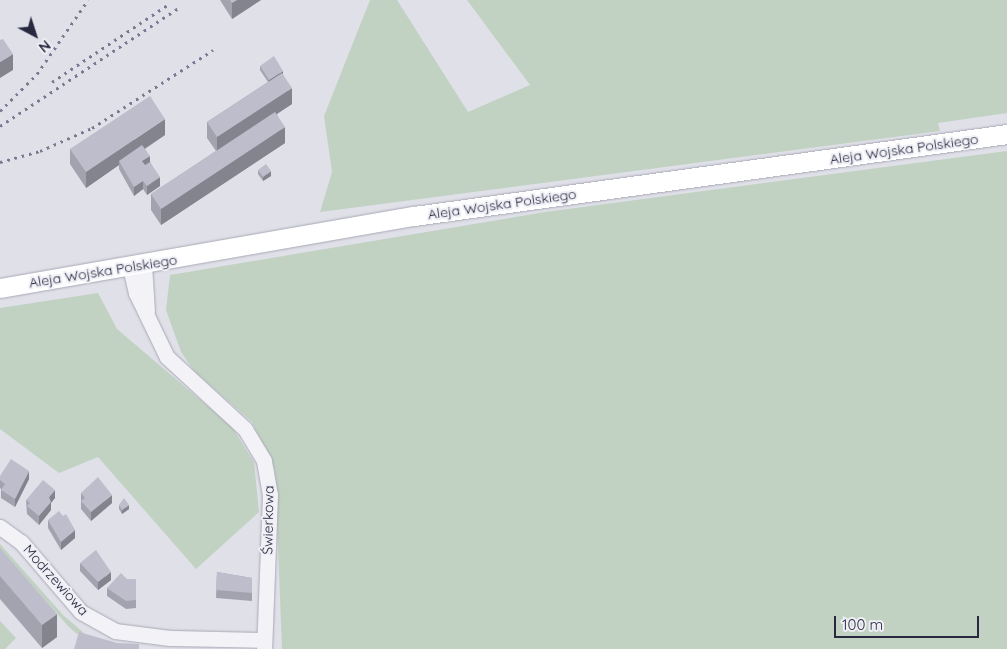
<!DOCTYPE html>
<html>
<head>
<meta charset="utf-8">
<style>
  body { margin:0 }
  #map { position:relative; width:1007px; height:649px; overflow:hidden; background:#dfe0e8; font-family:Quicksand,sans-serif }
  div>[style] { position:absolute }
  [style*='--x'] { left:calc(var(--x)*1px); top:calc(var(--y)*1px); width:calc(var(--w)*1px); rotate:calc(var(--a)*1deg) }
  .green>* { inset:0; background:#c1d2c2 }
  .roads { filter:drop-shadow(0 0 1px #a8a9b5) drop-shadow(0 0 1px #a8a9b5) }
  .minor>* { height:15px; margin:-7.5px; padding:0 7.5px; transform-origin:7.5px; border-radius:7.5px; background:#f2f2f7 }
  .major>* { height:19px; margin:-9.5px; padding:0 9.5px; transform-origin:9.5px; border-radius:9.5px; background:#fff }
  .rail>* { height:3px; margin-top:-1.5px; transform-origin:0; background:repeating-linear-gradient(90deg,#797a92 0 2.5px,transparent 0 7.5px) }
  .wall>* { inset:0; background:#a3a3af }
  .shaded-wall>* { inset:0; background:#84848e }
  .building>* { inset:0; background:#bdbdcb }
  span { translate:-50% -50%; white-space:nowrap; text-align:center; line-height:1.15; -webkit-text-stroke:4px #efeff6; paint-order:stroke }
  .street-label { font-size:14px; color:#28293f }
  .north { position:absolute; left:10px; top:10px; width:50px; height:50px; -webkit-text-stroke:4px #efeff6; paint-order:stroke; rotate:140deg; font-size:14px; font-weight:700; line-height:20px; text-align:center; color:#28293f }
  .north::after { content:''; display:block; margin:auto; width:18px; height:22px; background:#28293f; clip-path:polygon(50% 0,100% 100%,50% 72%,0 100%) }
  .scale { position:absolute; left:834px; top:616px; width:145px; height:22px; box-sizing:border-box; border:2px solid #28293f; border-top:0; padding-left:6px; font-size:15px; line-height:18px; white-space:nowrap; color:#28293f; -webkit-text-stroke:4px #efeff6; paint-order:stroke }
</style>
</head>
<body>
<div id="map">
  <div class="green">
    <div style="clip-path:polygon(370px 0,397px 0,468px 112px,530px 85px,467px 0,1007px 0,1007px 113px,938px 123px,940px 131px,320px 212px,332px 172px,324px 116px)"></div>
    <div style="clip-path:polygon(1007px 151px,1007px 649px,282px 649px,275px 470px,252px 422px,194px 371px,181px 352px,166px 310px,170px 275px,545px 212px)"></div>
    <div style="clip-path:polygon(98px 293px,117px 329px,232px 427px,254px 462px,259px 512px,196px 569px,98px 457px,59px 473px,0 429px,0 308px)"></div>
    <div style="clip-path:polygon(0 544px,64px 616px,84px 633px,77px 634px,68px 626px,0 549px)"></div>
    <div style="clip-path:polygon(0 621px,16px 638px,5px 649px,0 649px)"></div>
  </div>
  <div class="roads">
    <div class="minor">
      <div style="--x:144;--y:265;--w:46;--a:86.3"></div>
      <div style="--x:130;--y:267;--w:27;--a:77"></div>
      <div style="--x:136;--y:293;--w:71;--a:64.2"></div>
      <div style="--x:167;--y:357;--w:106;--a:42.7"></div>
      <div style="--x:245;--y:429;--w:37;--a:59"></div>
      <div style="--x:264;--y:461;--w:35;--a:80"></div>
      <div style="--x:270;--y:495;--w:154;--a:92.2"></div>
      <div style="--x:0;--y:527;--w:26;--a:36"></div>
      <div style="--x:21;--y:542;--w:92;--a:49.4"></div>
      <div style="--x:81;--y:612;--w:39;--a:29"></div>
      <div style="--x:115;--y:631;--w:55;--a:7.3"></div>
      <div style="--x:170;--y:638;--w:94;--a:1.2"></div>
    </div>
    <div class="major">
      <div style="--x:0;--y:288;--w:420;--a:-9.9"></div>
      <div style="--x:414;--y:216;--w:599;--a:-7.87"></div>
    </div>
  </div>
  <div class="rail">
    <div style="--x:52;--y:82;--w:141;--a:-33.7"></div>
    <div style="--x:0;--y:111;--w:52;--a:-45"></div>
    <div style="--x:37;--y:74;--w:90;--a:-55.4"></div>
    <div style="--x:0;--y:126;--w:214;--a:-33.5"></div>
    <div style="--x:0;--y:162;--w:41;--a:-15.4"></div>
    <div style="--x:40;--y:151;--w:57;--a:-23.9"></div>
    <div style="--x:92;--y:128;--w:144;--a:-32.8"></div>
  </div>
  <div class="wall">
    <div style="clip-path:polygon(220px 0,261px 0,232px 19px)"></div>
    <div style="clip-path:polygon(260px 66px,283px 75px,292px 104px,277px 114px,285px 143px,161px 225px,151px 210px,151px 194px,216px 151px,207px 138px,207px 122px,268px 82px,260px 70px)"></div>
    <div style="clip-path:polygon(165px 135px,145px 149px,160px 186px,147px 195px,143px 189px,134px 196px,119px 169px,119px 165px,86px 188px,70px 164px,70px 149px)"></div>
    <div style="clip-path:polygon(258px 170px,271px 176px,263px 181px,258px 174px)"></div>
    <div style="clip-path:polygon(0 476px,29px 479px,15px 507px,1px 498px,1px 489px,0 488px)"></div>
    <div style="clip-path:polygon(81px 493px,112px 503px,91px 521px,81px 509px)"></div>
    <div style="clip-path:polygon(55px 498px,51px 503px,51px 510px,39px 525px,27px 514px,26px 500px)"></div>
    <div style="clip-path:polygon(119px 505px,129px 509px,122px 514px,119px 509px)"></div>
    <div style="clip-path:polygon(48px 520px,75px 538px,61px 550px,48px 528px)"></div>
    <div style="clip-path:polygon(0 548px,57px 637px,42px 648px,0 599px)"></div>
    <div style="clip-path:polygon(80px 563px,111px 580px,98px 590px,80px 571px)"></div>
    <div style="clip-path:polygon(217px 572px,252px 578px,252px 601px,216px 598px)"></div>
    <div style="clip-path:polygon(127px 579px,136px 579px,136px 608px,126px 609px,107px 596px,107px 588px)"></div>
  </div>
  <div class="shaded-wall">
    <div style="clip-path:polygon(237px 0,261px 0,232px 19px,232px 3px)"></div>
    <div style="clip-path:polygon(13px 54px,13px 70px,0 78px,0 62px)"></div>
    <div style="clip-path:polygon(283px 71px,283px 75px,269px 84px,269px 80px)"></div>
    <div style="clip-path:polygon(292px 88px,292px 104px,217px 153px,217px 137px)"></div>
    <div style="clip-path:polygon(165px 119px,165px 135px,121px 164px,119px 161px,119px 165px,86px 188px,86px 172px)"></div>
    <div style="clip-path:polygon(285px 127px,285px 143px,161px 225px,161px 209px)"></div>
    <div style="clip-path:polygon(150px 156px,150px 164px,142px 169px,142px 161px)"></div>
    <div style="clip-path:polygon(271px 171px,271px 176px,263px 181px,263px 177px)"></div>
    <div style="clip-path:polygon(160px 177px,160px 186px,147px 195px,147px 186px)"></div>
    <div style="clip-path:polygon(143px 181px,143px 189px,134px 196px,134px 187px)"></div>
    <div style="clip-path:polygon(29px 471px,29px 479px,15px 507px,15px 499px)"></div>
    <div style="clip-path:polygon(55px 490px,55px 498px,51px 503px,51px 510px,39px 525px,39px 516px,49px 497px)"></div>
    <div style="clip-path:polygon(112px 495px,112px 503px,91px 521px,91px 512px)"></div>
    <div style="clip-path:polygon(129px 505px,129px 509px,122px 514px,122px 510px)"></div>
    <div style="clip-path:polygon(75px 530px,75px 538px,61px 550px,61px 542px)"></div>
    <div style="clip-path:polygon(111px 572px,111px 580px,98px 590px,98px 582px)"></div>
    <div style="clip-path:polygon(57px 614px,57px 637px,42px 648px,42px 625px)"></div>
  </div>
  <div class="building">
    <div style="clip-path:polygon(230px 0,237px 0,232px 3px)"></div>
    <div style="clip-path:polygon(3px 39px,13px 54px,0 62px,0 40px)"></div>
    <div style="clip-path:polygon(274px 56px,283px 71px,269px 80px,260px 66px)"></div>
    <div style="clip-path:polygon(282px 73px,292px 88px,217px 137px,207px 122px)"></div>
    <div style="clip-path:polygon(150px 96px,165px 119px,86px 172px,70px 149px)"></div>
    <div style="clip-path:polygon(275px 112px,285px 127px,161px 209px,151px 194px)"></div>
    <div style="clip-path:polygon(142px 145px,150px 156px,142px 161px,145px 165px,150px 162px,160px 177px,147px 186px,143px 181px,134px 187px,119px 161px)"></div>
    <div style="clip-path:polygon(266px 164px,271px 171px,263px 177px,258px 170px)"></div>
    <div style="clip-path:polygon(11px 459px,29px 471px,15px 499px,1px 490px,5px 484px,0 480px,0 476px)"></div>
    <div style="clip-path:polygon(98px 477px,112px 495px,91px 512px,81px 501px,85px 498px,81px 493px)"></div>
    <div style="clip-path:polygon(43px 480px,55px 490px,49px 497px,51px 502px,39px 516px,27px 506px,30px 503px,26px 500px)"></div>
    <div style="clip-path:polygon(124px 498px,129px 505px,122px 510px,119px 505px)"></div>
    <div style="clip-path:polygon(59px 511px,63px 516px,66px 514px,75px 530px,61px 542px,48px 520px)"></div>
    <div style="clip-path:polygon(0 548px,57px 614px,42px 625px,0 576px)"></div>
    <div style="clip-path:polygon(96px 550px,111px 572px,98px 582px,80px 563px)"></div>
    <div style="clip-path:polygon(217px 572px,252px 578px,252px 593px,216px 590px)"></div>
    <div style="clip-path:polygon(121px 573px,127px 579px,136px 579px,136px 600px,126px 601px,107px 588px)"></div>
    <div style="clip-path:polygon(79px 632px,117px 643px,139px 644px,139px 649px,74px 649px)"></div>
  </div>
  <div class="street-label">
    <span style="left:904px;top:149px;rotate:-8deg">Aleja Wojska Polskiego</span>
    <span style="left:502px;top:204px;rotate:-8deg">Aleja Wojska Polskiego</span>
    <span style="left:103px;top:271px;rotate:-9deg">Aleja Wojska Polskiego</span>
    <span style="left:268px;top:520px;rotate:-89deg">Świerkowa</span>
    <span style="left:56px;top:580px;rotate:48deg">Modrzewiowa</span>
  </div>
  <div class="north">N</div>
  <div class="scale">100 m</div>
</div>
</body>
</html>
